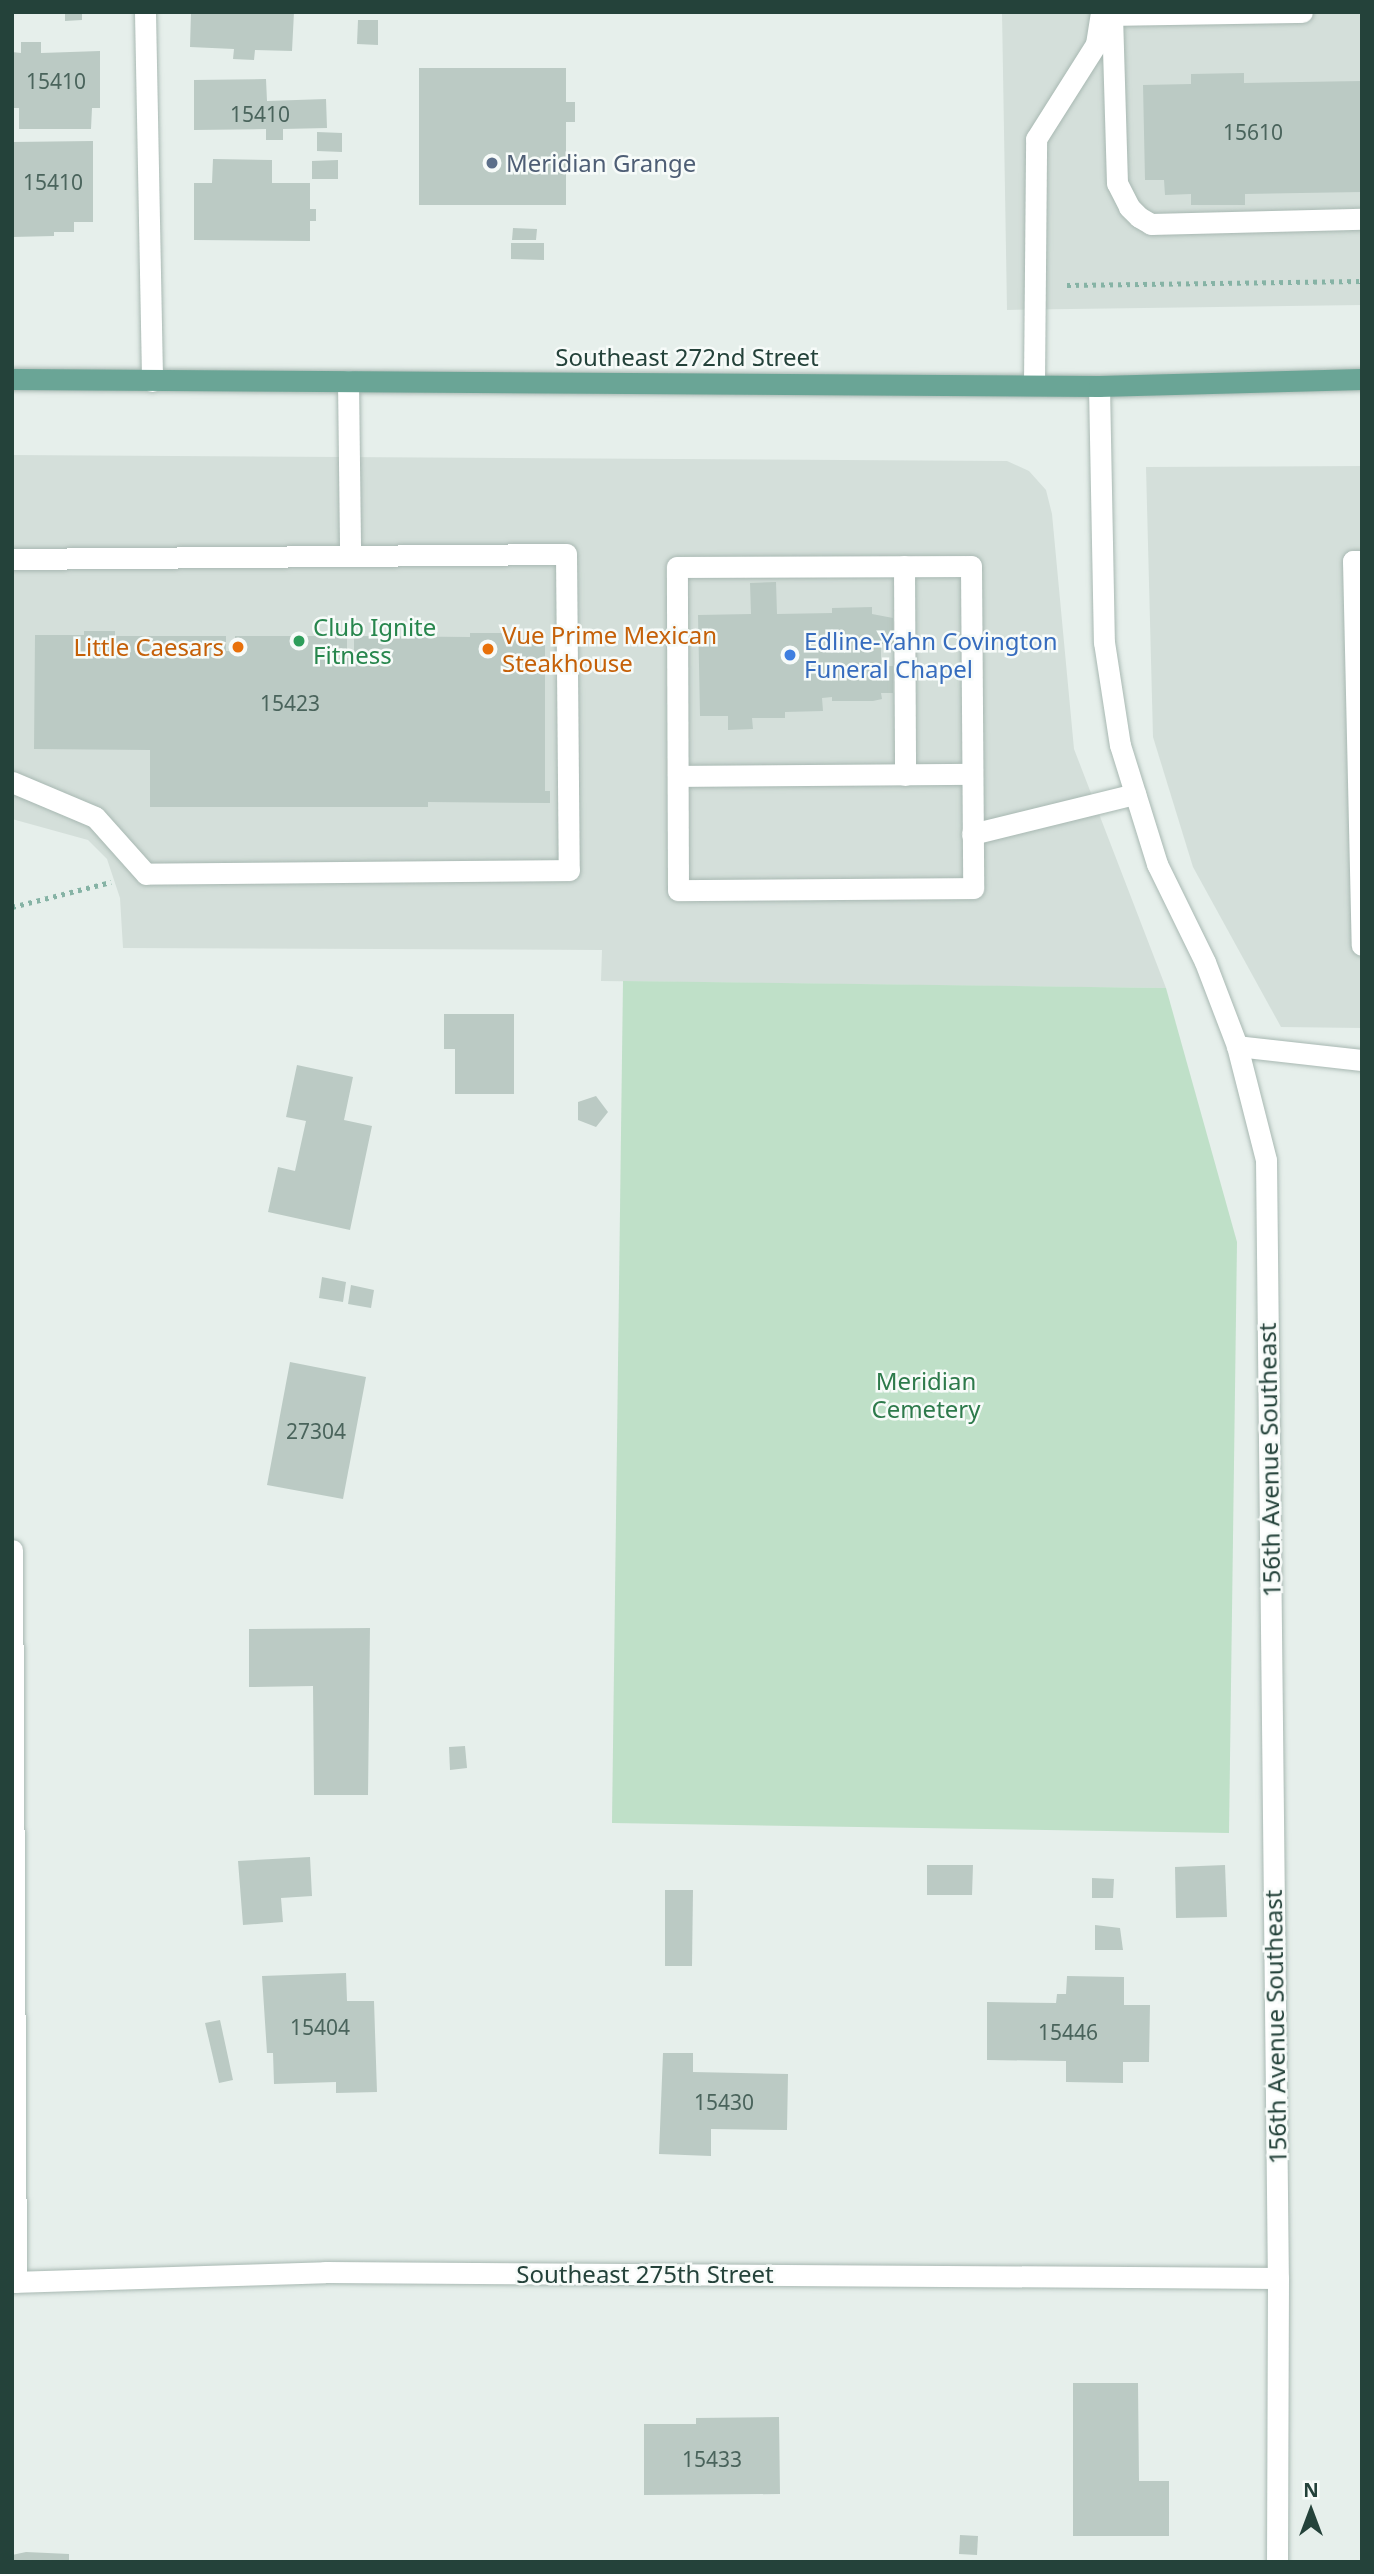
<!DOCTYPE html>
<html>
<head>
<meta charset="utf-8">
<style>
  body { margin:0 }
  #map { position:relative; width:1374px; height:2574px; overflow:hidden; background:#e6efeb; font-family:"Noto Sans",sans-serif }
  div>[style] { position:absolute }
  [style*='--x'] { left:calc(var(--x)*1px); top:calc(var(--y)*1px); width:calc(var(--w)*1px); rotate:calc(var(--a)*1deg) }
  .built>* { inset:0; background:#d4dfda }
  .green>* { inset:0; background:#bfe0c8 }
  .building>* { inset:0; background:#bbcac4 }
  .path>* { height:4.5px; margin-top:-2.25px; transform-origin:0; background:repeating-linear-gradient(90deg,#86b3a5 0 3.5px,transparent 0 8.5px) }
  .roads { filter:drop-shadow(0 0 2px #a8b8b2) drop-shadow(0 0 2px #a8b8b2) }
  .minor>* { height:21px; margin:-10.5px; padding:0 10.5px; transform-origin:10.5px; border-radius:10.5px; background:#fff }
  .major>* { height:21px; margin:-10.5px; padding:0 10.5px; transform-origin:10.5px; border-radius:10.5px; background:#6aa596 }
  .dots>* { width:19px; height:19px; translate:-50% -50%; box-sizing:border-box; border:4px solid #f7fbf9; border-radius:50% }
  span { translate:-50% -50%; white-space:nowrap; text-align:center; line-height:1.15; -webkit-text-stroke:5px #f7fbf9; paint-order:stroke }
  .number-label { font-size:21px; color:#4a645c }
  .number-label span { -webkit-text-stroke-width:0 }
  .service-label { font-size:24px; color:#4e5e75 }
  .left { translate:0 -50%; text-align:left }
  .street-label { font-size:24px; color:#24423a }
  .leisure-label { font-size:24px; color:#27864d }
  .food-label { font-size:24px; color:#c56008 }
  .right { translate:-100% -50%; text-align:right }
  .shop-label { font-size:24px; color:#366cbe }
  .park-label { font-size:24px; color:#2d7a4b }
  .frame { position:absolute; inset:0; border:14px solid #24423a; pointer-events:none }
  .north { position:absolute; left:1276px; top:2476px; width:70px; height:70px; -webkit-text-stroke:5px #f7fbf9; paint-order:stroke; rotate:0deg; font-size:19px; font-weight:700; line-height:28px; text-align:center; color:#24423a }
  .north::after { content:''; display:block; margin:auto; width:24px; height:32px; background:#24423a; clip-path:polygon(50% 0,100% 100%,50% 72%,0 100%) }
</style>
</head>
<body>
<div id="map">
  <div class="built">
    <div style="clip-path:polygon(1002px 12px,1362px 12px,1362px 305px,1007px 310px)"></div>
    <div style="clip-path:polygon(12px 455px,1007px 461px,1029px 471px,1046px 490px,1052px 514px,1074px 749px,1166px 988px,601px 981px,602px 950px,123px 948px,120px 898px,107px 859px,88px 840px,12px 819px)"></div>
    <div style="clip-path:polygon(1362px 466px,1362px 1028px,1281px 1027px,1193px 867px,1153px 737px,1146px 467px)"></div>
  </div>
  <div class="green">
    <div style="clip-path:polygon(623px 981px,1166px 988px,1237px 1242px,1229px 1833px,612px 1823px)"></div>
  </div>
  <div class="building">
    <div style="clip-path:polygon(65px 12px,82px 12px,82px 20px,65px 21px)"></div>
    <div style="clip-path:polygon(191px 12px,294px 12px,292px 51px,255px 50px,254px 60px,233px 59px,234px 49px,190px 47px)"></div>
    <div style="clip-path:polygon(358px 20px,378px 20px,378px 45px,357px 44px)"></div>
    <div style="clip-path:polygon(21px 42px,41px 42px,41px 53px,100px 51px,100px 108px,92px 108px,91px 129px,19px 129px,19px 108px,12px 108px,12px 52px,21px 53px)"></div>
    <div style="clip-path:polygon(419px 68px,566px 68px,566px 102px,575px 102px,575px 122px,566px 122px,566px 205px,419px 205px)"></div>
    <div style="clip-path:polygon(1244px 73px,1244px 83px,1362px 81px,1362px 192px,1245px 194px,1245px 205px,1191px 205px,1191px 194px,1165px 195px,1164px 180px,1145px 180px,1143px 85px,1191px 84px,1191px 74px)"></div>
    <div style="clip-path:polygon(266px 79px,267px 101px,326px 99px,327px 128px,283px 129px,283px 140px,266px 140px,266px 129px,194px 130px,194px 80px)"></div>
    <div style="clip-path:polygon(317px 132px,342px 133px,342px 152px,317px 151px)"></div>
    <div style="clip-path:polygon(93px 141px,93px 222px,74px 222px,74px 232px,54px 232px,54px 236px,12px 237px,12px 142px)"></div>
    <div style="clip-path:polygon(213px 159px,272px 160px,272px 183px,310px 183px,310px 209px,316px 209px,316px 221px,310px 221px,310px 241px,194px 240px,194px 183px,212px 183px)"></div>
    <div style="clip-path:polygon(338px 160px,338px 179px,312px 179px,312px 161px)"></div>
    <div style="clip-path:polygon(513px 228px,537px 229px,536px 240px,512px 240px)"></div>
    <div style="clip-path:polygon(511px 243px,544px 243px,544px 260px,511px 259px)"></div>
    <div style="clip-path:polygon(776px 582px,777px 614px,832px 613px,832px 608px,872px 607px,872px 614px,893px 618px,893px 644px,881px 644px,881px 666px,893px 666px,893px 693px,881px 693px,882px 699px,873px 701px,832px 701px,832px 697px,822px 698px,823px 711px,785px 712px,785px 718px,752px 718px,753px 729px,728px 730px,728px 716px,700px 716px,698px 615px,751px 614px,750px 583px)"></div>
    <div style="clip-path:polygon(84px 631px,115px 631px,115px 636px,226px 636px,226px 651px,235px 651px,235px 636px,347px 636px,347px 658px,350px 658px,350px 652px,354px 652px,354px 636px,470px 637px,470px 633px,509px 633px,509px 639px,545px 640px,545px 791px,550px 791px,550px 803px,428px 802px,428px 807px,150px 807px,150px 750px,34px 749px,35px 635px,84px 635px)"></div>
    <div style="clip-path:polygon(444px 1014px,514px 1014px,514px 1094px,455px 1094px,455px 1049px,444px 1049px)"></div>
    <div style="clip-path:polygon(297px 1065px,353px 1077px,344px 1120px,372px 1126px,350px 1230px,268px 1212px,278px 1167px,295px 1171px,306px 1121px,286px 1117px)"></div>
    <div style="clip-path:polygon(596px 1096px,608px 1112px,596px 1127px,578px 1120px,578px 1102px)"></div>
    <div style="clip-path:polygon(322px 1277px,346px 1282px,343px 1302px,319px 1298px)"></div>
    <div style="clip-path:polygon(351px 1285px,374px 1290px,371px 1308px,348px 1304px)"></div>
    <div style="clip-path:polygon(290px 1362px,366px 1377px,343px 1499px,267px 1485px)"></div>
    <div style="clip-path:polygon(370px 1628px,368px 1795px,314px 1795px,313px 1686px,249px 1687px,249px 1629px)"></div>
    <div style="clip-path:polygon(465px 1746px,467px 1768px,450px 1770px,449px 1747px)"></div>
    <div style="clip-path:polygon(310px 1857px,312px 1896px,281px 1898px,283px 1922px,243px 1925px,238px 1861px)"></div>
    <div style="clip-path:polygon(927px 1865px,973px 1865px,972px 1895px,927px 1895px)"></div>
    <div style="clip-path:polygon(1225px 1865px,1227px 1917px,1176px 1918px,1175px 1867px)"></div>
    <div style="clip-path:polygon(1092px 1878px,1114px 1879px,1113px 1898px,1092px 1898px)"></div>
    <div style="clip-path:polygon(665px 1890px,693px 1890px,692px 1966px,665px 1966px)"></div>
    <div style="clip-path:polygon(1095px 1925px,1120px 1928px,1123px 1950px,1095px 1950px)"></div>
    <div style="clip-path:polygon(346px 1973px,347px 2001px,374px 2001px,377px 2092px,336px 2093px,336px 2082px,274px 2084px,273px 2053px,267px 2053px,262px 1976px)"></div>
    <div style="clip-path:polygon(1067px 1976px,1124px 1977px,1124px 2005px,1150px 2005px,1149px 2062px,1123px 2062px,1123px 2083px,1066px 2082px,1066px 2061px,987px 2060px,987px 2002px,1056px 2003px,1057px 1994px,1066px 1994px)"></div>
    <div style="clip-path:polygon(220px 2020px,233px 2080px,219px 2083px,205px 2023px)"></div>
    <div style="clip-path:polygon(663px 2053px,693px 2053px,693px 2072px,788px 2074px,787px 2130px,711px 2129px,711px 2156px,659px 2154px)"></div>
    <div style="clip-path:polygon(1073px 2383px,1138px 2383px,1139px 2481px,1169px 2481px,1169px 2536px,1073px 2536px)"></div>
    <div style="clip-path:polygon(779px 2417px,780px 2494px,644px 2495px,644px 2424px,696px 2424px,696px 2418px)"></div>
    <div style="clip-path:polygon(960px 2535px,978px 2536px,977px 2555px,959px 2554px)"></div>
    <div style="clip-path:polygon(26px 2552px,69px 2554px,69px 2562px,12px 2562px,12px 2555px)"></div>
  </div>
  <div class="path">
    <div style="--x:1067;--y:285;--w:295;--a:-0.8"></div>
    <div style="--x:12;--y:907;--w:102;--a:-14.2"></div>
  </div>
  <div class="roads">
    <div class="minor">
      <div style="--x:145;--y:12;--w:369;--a:88.9"></div>
      <div style="--x:1101;--y:15;--w:201;--a:-0.9"></div>
      <div style="--x:1112;--y:15;--w:168;--a:88.3"></div>
      <div style="--x:1117;--y:183;--w:27;--a:63"></div>
      <div style="--x:1129;--y:207;--w:14;--a:45"></div>
      <div style="--x:1139;--y:217;--w:14;--a:30"></div>
      <div style="--x:1151;--y:224;--w:211;--a:-1.4"></div>
      <div style="--x:348;--y:381;--w:175;--a:89.3"></div>
      <div style="--x:1034;--y:384;--w:245;--a:-89.5"></div>
      <div style="--x:1036;--y:139;--w:112;--a:-57.7"></div>
      <div style="--x:1096;--y:44;--w:32;--a:-81"></div>
      <div style="--x:1099;--y:386;--w:256;--a:88.9"></div>
      <div style="--x:1104;--y:642;--w:104;--a:81.2"></div>
      <div style="--x:1120;--y:745;--w:125;--a:72.7"></div>
      <div style="--x:1157;--y:864;--w:109;--a:63.9"></div>
      <div style="--x:1205;--y:962;--w:90;--a:69.1"></div>
      <div style="--x:1237;--y:1046;--w:118;--a:75.7"></div>
      <div style="--x:1266;--y:1160;--w:1118;--a:89.39"></div>
      <div style="--x:1278;--y:2278;--w:284;--a:90.2"></div>
      <div style="--x:12;--y:559;--w:554;--a:-0.52"></div>
      <div style="--x:566;--y:554;--w:316;--a:89.5"></div>
      <div style="--x:569;--y:870;--w:423;--a:179.5"></div>
      <div style="--x:146;--y:874;--w:76;--a:-131.8"></div>
      <div style="--x:95;--y:817;--w:90;--a:-157.1"></div>
      <div style="--x:1362;--y:561;--w:9;--a:180"></div>
      <div style="--x:1353;--y:561;--w:384;--a:88.7"></div>
      <div style="--x:904;--y:566;--w:209;--a:89.7"></div>
      <div style="--x:971;--y:566;--w:322;--a:89.6"></div>
      <div style="--x:973;--y:888;--w:295;--a:179.6"></div>
      <div style="--x:678;--y:890;--w:323;--a:-90.2"></div>
      <div style="--x:677;--y:567;--w:294;--a:-0.2"></div>
      <div style="--x:678;--y:776;--w:294;--a:-0.4"></div>
      <div style="--x:972;--y:834;--w:168;--a:-13.8"></div>
      <div style="--x:1237;--y:1046;--w:126;--a:6.4"></div>
      <div style="--x:12;--y:1550;--w:732;--a:89.69"></div>
      <div style="--x:12;--y:2282;--w:313;--a:-1.8"></div>
      <div style="--x:325;--y:2272;--w:953;--a:0.36"></div>
    </div>
    <div class="major">
      <div style="--x:12;--y:379;--w:1087;--a:0.37"></div>
      <div style="--x:1099;--y:386;--w:263;--a:-1.5"></div>
    </div>
  </div>
  <div class="dots">
    <div style="left:492px;top:163px;background:#5c6f8a"></div>
    <div style="left:299px;top:641px;background:#2e9e5b"></div>
    <div style="left:238px;top:647px;background:#e8710a"></div>
    <div style="left:488px;top:649px;background:#e8710a"></div>
    <div style="left:790px;top:655px;background:#3f7fe0"></div>
  </div>
  <div class="number-label">
    <span style="left:56px;top:81px">15410</span>
    <span style="left:260px;top:114px">15410</span>
    <span style="left:1253px;top:132px">15610</span>
    <span style="left:53px;top:182px">15410</span>
    <span style="left:290px;top:703px">15423</span>
    <span style="left:316px;top:1431px">27304</span>
    <span style="left:320px;top:2027px">15404</span>
    <span style="left:1068px;top:2032px">15446</span>
    <span style="left:724px;top:2102px">15430</span>
    <span style="left:712px;top:2459px">15433</span>
  </div>
  <div class="service-label">
    <span class="left" style="left:506px;top:163px">Meridian Grange</span>
  </div>
  <div class="street-label">
    <span style="left:687px;top:357px">Southeast 272nd Street</span>
    <span style="left:1269px;top:1460px;rotate:-91deg">156th Avenue Southeast</span>
    <span style="left:1275px;top:2027px;rotate:-91deg">156th Avenue Southeast</span>
    <span style="left:645px;top:2274px">Southeast 275th Street</span>
  </div>
  <div class="leisure-label">
    <span class="left" style="left:313px;top:641px">Club Ignite<br>Fitness</span>
  </div>
  <div class="food-label">
    <span class="left" style="left:502px;top:649px">Vue Prime Mexican<br>Steakhouse</span>
    <span class="right" style="left:224px;top:647px">Little Caesars</span>
  </div>
  <div class="shop-label">
    <span class="left" style="left:804px;top:655px">Edline-Yahn Covington<br>Funeral Chapel</span>
  </div>
  <div class="park-label">
    <span style="left:926px;top:1395px">Meridian<br>Cemetery</span>
  </div>
  <div class="frame"></div>
  <div class="north">N</div>
</div>
</body>
</html>
